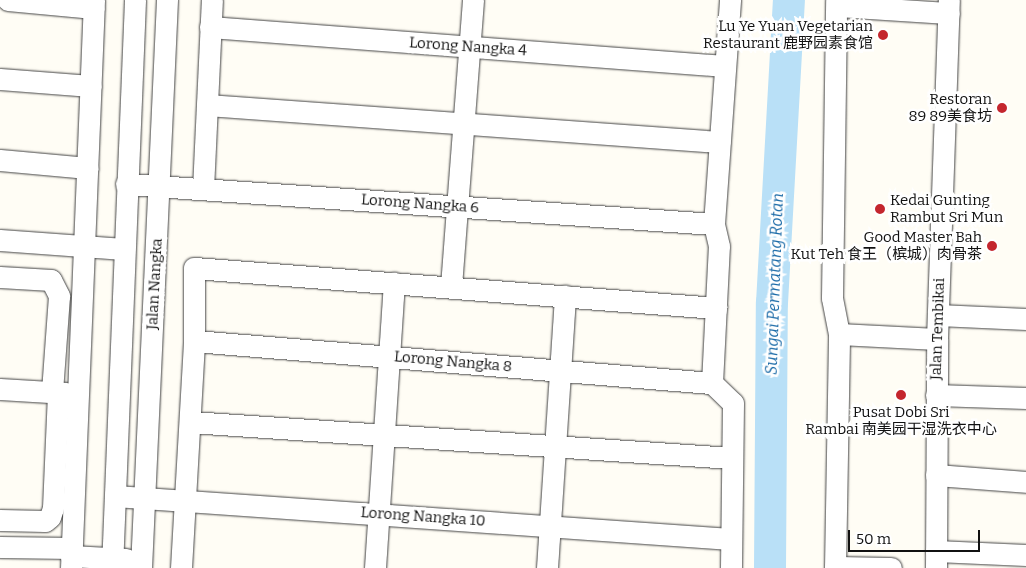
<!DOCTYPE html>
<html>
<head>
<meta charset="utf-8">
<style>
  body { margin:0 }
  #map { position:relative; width:1026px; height:568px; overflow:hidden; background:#fffdf5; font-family:Bitter,"Noto Sans SC",serif }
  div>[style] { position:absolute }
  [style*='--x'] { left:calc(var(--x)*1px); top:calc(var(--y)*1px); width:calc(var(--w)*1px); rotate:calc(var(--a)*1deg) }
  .river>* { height:32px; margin:-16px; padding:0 16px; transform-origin:16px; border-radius:16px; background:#b9e0f7 }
  .roads { filter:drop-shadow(0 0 1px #444) drop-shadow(0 0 1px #444) }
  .minor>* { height:21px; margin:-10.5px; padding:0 10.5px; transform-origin:10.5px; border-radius:10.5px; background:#fff }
  .dots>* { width:14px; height:14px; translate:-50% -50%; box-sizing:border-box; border:2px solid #fff; border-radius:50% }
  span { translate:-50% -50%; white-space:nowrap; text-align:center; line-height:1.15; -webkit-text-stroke:5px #fff; paint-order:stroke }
  .poi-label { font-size:15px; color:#111 }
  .right { translate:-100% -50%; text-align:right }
  .left { translate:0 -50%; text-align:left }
  .street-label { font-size:15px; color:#111 }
  .water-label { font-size:16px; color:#1768a6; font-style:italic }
  .scale { position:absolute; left:848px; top:530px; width:132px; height:22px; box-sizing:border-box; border:2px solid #111; border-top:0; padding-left:6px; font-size:15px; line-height:18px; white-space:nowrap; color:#111; -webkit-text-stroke:4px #fff; paint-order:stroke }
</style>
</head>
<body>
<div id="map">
  <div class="river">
    <div style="--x:770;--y:568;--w:265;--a:-89.6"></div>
    <div style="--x:772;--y:303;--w:303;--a:-86.8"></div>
  </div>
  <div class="roads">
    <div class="minor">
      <div style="--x:8;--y:0;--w:86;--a:5.3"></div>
      <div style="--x:837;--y:6;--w:112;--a:3.6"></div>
      <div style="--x:210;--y:27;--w:516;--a:4.33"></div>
      <div style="--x:0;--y:79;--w:91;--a:4.4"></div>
      <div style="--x:207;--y:105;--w:514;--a:4.13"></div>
      <div style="--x:0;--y:160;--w:88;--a:5.2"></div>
      <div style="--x:126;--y:184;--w:589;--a:3.89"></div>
      <div style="--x:203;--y:189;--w:189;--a:-87.3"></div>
      <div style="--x:0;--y:240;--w:124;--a:4.2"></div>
      <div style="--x:0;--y:277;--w:51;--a:3.4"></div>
      <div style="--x:51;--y:280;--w:18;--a:63"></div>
      <div style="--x:59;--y:296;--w:96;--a:94.2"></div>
      <div style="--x:451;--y:286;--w:287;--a:-85.6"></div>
      <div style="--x:938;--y:315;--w:88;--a:2.6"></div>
      <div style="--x:839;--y:334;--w:98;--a:2.9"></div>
      <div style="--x:194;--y:341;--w:520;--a:4.64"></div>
      <div style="--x:712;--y:383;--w:137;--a:-87.1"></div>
      <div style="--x:719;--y:246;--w:23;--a:-103"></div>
      <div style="--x:714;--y:224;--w:225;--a:-85.9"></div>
      <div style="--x:712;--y:383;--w:29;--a:44"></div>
      <div style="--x:733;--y:403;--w:165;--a:90.7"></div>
      <div style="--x:0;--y:389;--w:66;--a:3.5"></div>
      <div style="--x:936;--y:395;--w:90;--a:1.9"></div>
      <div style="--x:190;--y:422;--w:543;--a:3.8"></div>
      <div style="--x:936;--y:475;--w:90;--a:4.4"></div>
      <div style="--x:115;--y:496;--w:617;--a:3.99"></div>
      <div style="--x:0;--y:520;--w:45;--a:1.3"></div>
      <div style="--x:45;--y:521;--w:6;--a:-39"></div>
      <div style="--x:50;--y:517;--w:9;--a:-72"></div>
      <div style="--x:53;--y:508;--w:116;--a:-87.5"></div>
      <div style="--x:0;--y:547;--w:72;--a:0.8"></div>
      <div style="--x:936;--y:551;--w:90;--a:2.5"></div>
      <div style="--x:71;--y:556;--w:55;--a:3.1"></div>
      <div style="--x:835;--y:567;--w:56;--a:1"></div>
      <div style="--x:71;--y:568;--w:568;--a:-87.68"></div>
      <div style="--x:112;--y:568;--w:568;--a:-87.68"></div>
      <div style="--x:141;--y:568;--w:569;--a:-87.38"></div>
      <div style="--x:181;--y:568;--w:227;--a:-86.7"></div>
      <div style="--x:194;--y:341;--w:73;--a:-90"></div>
      <div style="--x:194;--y:268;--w:524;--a:4.38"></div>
      <div style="--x:375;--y:568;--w:286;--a:-86.2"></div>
      <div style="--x:547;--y:568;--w:273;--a:-86.2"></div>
      <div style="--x:835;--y:568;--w:234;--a:-89"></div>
      <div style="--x:839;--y:334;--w:37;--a:-101"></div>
      <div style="--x:832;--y:298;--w:298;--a:-89.2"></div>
      <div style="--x:936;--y:568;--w:229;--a:-89.7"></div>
      <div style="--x:937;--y:339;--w:339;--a:-88"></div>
    </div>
  </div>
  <div class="dots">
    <div style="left:883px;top:35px;background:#c4262e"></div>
    <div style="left:1002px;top:108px;background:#c4262e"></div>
    <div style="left:880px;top:209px;background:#c4262e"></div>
    <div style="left:992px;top:246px;background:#c4262e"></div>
    <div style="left:901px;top:395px;background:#c4262e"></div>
  </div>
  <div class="poi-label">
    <span class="right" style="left:873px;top:35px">Lu Ye Yuan Vegetarian<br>Restaurant 鹿野园素食馆</span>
    <span class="right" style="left:992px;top:108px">Restoran<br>89 89美食坊</span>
    <span class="left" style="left:890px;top:209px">Kedai Gunting<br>Rambut Sri Mun</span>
    <span class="right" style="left:982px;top:246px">Good Master Bah<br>Kut Teh 食王（槟城）肉骨茶</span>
    <span style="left:901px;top:421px">Pusat Dobi Sri<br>Rambai 南美园干湿洗衣中心</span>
  </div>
  <div class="street-label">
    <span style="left:468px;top:47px;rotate:4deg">Lorong Nangka 4</span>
    <span style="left:420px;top:204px;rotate:4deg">Lorong Nangka 6</span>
    <span style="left:155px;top:284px;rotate:-87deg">Jalan Nangka</span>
    <span style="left:938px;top:329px;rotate:-88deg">Jalan Tembikai</span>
    <span style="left:453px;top:362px;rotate:5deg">Lorong Nangka 8</span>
    <span style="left:423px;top:517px;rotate:4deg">Lorong Nangka 10</span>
  </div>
  <div class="water-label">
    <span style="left:775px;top:284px;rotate:-88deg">Sungai Permatang Rotan</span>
  </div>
  <div class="scale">50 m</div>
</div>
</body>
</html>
